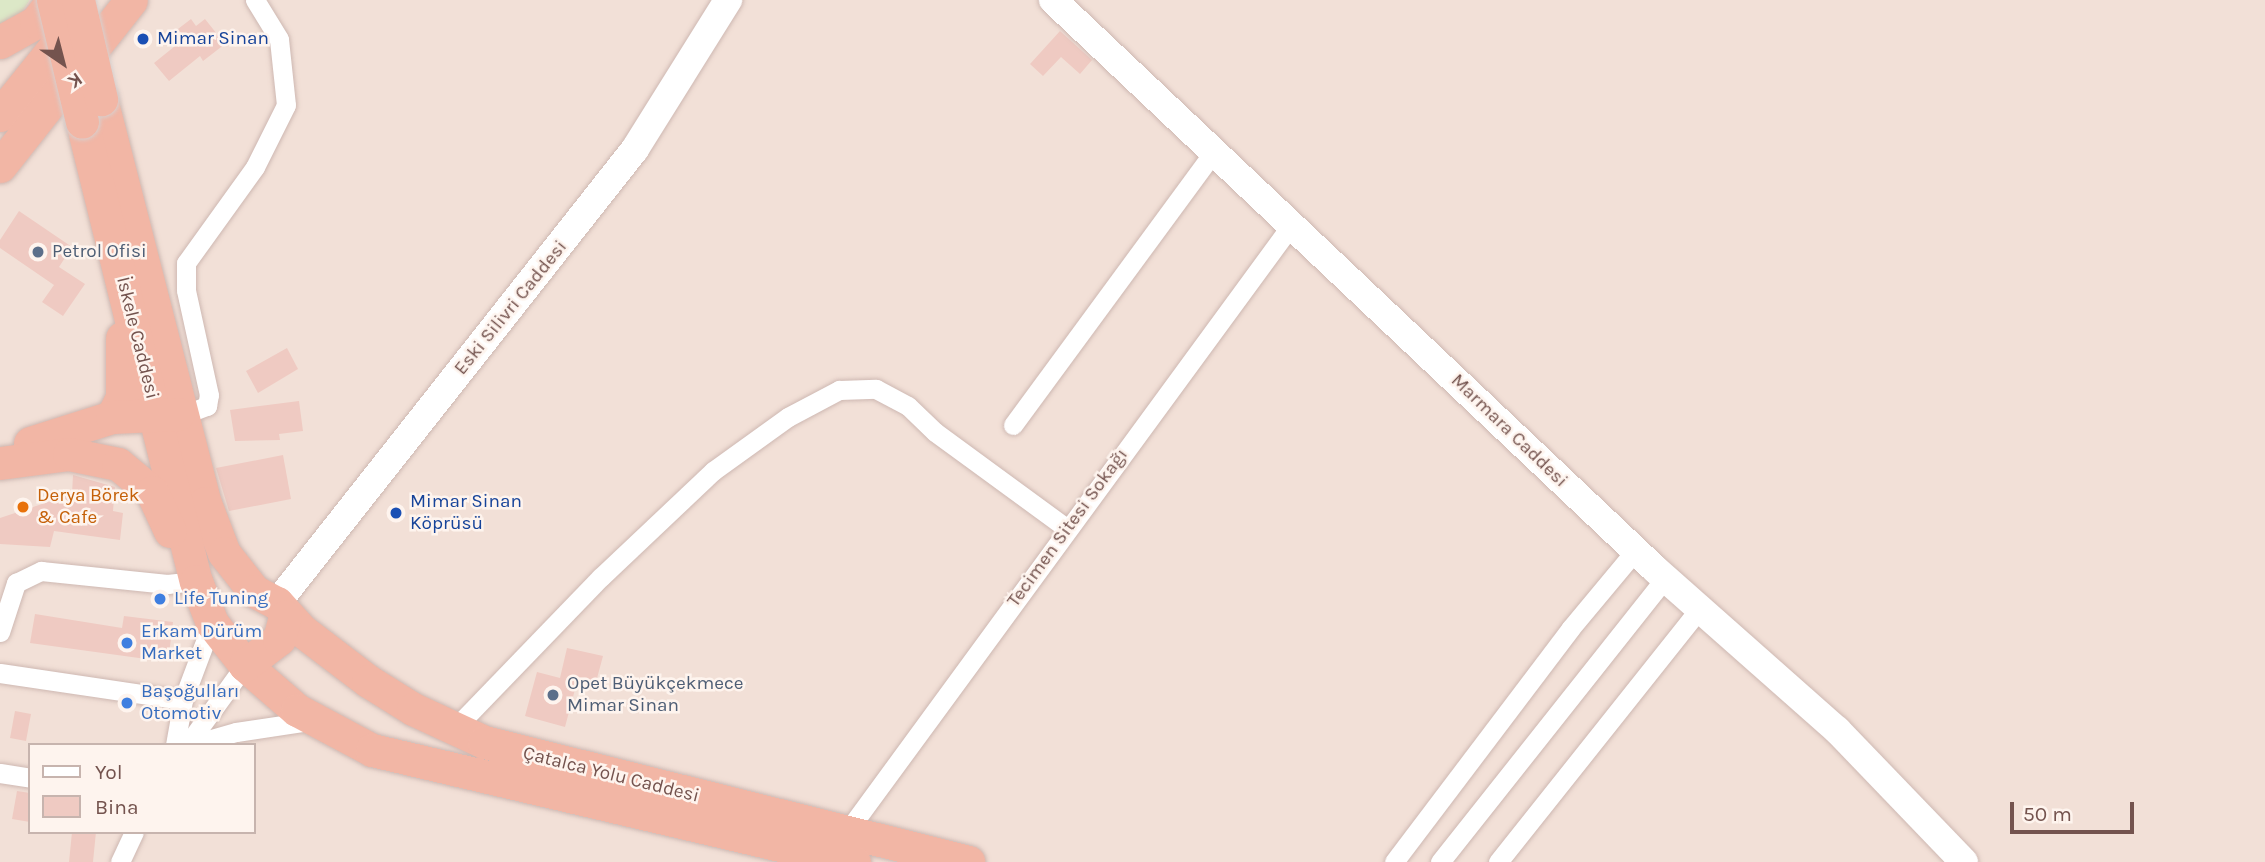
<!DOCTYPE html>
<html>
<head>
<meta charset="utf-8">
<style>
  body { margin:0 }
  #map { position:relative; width:2265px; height:862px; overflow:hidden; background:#fbf0e8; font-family:Karla,sans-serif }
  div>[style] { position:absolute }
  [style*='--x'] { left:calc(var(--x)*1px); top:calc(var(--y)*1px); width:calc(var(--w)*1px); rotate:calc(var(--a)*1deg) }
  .residential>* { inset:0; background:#f2e0d7 }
  .green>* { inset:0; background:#dce8c7 }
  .building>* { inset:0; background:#efcac2 }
  .roads { filter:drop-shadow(0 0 2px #ceb8b2) drop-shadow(0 0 2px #ceb8b2) }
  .minor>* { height:19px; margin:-9.5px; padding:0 9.5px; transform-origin:9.5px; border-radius:9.5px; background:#fff }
  .secondary>* { height:28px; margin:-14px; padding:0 14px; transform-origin:14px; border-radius:14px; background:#fff }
  .trunk>* { height:33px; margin:-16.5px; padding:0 16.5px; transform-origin:16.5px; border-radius:16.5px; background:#f2b6a5 }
  .bridges { filter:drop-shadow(0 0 2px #d8cfcd) drop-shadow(0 0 2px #d8cfcd) }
  .trunk-bridge>* { height:33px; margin:-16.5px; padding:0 16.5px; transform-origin:16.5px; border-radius:16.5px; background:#f2b6a5 }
  .dots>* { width:19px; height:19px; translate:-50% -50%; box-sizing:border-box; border:4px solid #fef4ee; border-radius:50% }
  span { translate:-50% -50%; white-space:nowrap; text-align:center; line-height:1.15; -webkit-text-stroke:5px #fef4ee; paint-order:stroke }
  .transit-label { font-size:19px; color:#164399 }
  .left { translate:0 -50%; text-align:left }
  .service-label { font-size:19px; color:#4e5e75 }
  .street-label { font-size:19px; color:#74534e }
  .food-label { font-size:19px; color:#c56008 }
  .shop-label { font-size:19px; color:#366cbe }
  .legend { position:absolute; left:28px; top:743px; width:228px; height:91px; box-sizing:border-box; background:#fef4ee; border:2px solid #c7b4ae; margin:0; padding:9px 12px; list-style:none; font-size:21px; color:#74534e }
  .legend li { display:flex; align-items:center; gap:14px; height:35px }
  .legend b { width:35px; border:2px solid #c7b4ae }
  .north { position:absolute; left:28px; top:28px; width:70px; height:70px; -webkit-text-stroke:5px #fef4ee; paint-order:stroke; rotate:145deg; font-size:19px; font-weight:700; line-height:28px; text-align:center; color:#74534e }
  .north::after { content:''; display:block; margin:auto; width:24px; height:32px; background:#74534e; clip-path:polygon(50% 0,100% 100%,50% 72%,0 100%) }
  .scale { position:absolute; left:2010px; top:802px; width:124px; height:32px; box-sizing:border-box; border:4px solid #74534e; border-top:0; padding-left:9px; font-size:21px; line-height:24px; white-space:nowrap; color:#74534e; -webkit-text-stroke:5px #fef4ee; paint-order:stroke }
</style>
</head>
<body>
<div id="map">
  <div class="residential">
    <div style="clip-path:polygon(evenodd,0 0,2265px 0,2265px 862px,0 862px,0 0,30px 745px,254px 745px,254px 832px,30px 832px,30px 745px)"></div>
  </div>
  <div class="green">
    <div style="clip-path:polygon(0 0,29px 0,29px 1px,18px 18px,0 27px)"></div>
  </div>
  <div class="building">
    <div style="clip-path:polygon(191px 19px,196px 26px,205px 19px,225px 44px,203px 61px,200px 56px,169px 81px,154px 63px,185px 38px,178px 29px)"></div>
    <div style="clip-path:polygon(1060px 31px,1092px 60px,1080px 74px,1061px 57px,1043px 76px,1030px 64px)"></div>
    <div style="clip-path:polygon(19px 211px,72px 247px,59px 267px,85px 284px,63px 316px,42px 302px,54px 285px,0 248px,0 240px)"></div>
    <div style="clip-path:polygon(287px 348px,298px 369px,258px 393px,246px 371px)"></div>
    <div style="clip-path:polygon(299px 401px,303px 431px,279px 434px,280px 440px,235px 441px,230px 410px)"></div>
    <div style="clip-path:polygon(283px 455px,291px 499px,229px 511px,216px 468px)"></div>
    <div style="clip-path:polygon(73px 475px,115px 487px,113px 511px,123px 513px,120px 540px,54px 531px,50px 547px,0 544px,0 518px,72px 494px)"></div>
    <div style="clip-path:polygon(35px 614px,122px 628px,124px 616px,173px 622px,168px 662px,30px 643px)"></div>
    <div style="clip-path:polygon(567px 648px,603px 656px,596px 682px,578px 678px,565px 727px,525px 716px,537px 672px,560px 678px)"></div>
    <div style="clip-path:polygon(15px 711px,31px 714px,26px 741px,10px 738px)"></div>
    <div style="clip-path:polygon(17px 791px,30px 793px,30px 822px,12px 819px)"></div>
    <div style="clip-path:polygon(72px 832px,96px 832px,93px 862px,69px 862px)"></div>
  </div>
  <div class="roads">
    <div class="minor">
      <div style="--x:183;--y:415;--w:26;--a:-21"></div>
      <div style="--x:207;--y:406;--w:11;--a:-80"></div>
      <div style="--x:209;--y:395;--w:107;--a:-102.4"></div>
      <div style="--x:186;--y:290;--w:27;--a:-90"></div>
      <div style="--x:186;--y:263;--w:118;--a:-54.3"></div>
      <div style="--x:255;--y:167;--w:69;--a:-63.4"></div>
      <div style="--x:286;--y:105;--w:66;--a:-96.1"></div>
      <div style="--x:279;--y:39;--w:46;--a:-121.6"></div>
      <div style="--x:1013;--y:425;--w:340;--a:-53.7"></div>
      <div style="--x:0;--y:632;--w:52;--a:-71.9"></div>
      <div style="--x:16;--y:583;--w:28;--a:-26"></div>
      <div style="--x:41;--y:571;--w:127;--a:5.9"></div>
      <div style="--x:167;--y:584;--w:29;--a:-6"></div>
      <div style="--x:0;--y:673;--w:185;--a:8.4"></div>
      <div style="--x:454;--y:729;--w:211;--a:-46"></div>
      <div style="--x:601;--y:577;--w:154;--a:-43.4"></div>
      <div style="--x:713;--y:471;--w:92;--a:-35.8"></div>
      <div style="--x:788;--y:417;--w:58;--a:-27.9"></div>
      <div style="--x:839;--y:390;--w:37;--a:-2"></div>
      <div style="--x:876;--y:389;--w:36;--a:28"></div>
      <div style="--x:908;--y:406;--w:37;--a:44"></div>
      <div style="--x:935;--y:432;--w:162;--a:36.2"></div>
      <div style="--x:175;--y:745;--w:46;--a:-79.9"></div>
      <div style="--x:183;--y:700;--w:82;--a:-69.4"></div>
      <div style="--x:187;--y:745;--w:99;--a:-54.1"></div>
      <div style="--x:191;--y:745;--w:47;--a:-16.1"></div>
      <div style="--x:236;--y:732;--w:75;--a:-8.5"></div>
      <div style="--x:0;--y:773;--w:30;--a:9"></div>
      <div style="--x:846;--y:833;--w:755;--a:-53.78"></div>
      <div style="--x:120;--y:862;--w:33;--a:-65"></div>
      <div style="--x:1394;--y:862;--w:292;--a:-52.9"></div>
      <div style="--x:1570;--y:629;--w:102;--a:-50.2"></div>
      <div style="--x:1440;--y:862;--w:362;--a:-51.6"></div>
      <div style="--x:1498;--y:862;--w:323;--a:-51.5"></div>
    </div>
    <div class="secondary">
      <div style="--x:1053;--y:0;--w:830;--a:43.39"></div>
      <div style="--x:1656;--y:570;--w:242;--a:41.5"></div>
      <div style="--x:1837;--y:730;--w:183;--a:46.1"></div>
      <div style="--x:277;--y:603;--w:578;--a:-51.74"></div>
      <div style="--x:635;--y:149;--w:176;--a:-58"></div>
    </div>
    <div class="trunk">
      <div style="--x:0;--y:42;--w:41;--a:-29.1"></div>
      <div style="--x:36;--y:22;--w:28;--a:-52"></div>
      <div style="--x:101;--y:99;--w:417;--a:75.6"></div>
      <div style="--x:205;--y:503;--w:53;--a:69.2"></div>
      <div style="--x:224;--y:553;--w:48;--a:51.7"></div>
      <div style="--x:254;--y:591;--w:26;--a:28"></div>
      <div style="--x:277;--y:603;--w:36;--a:48"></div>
      <div style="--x:301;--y:630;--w:84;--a:37.3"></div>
      <div style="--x:368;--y:681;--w:53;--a:31.9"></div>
      <div style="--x:413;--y:709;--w:78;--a:24.9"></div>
      <div style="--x:484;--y:742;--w:499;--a:13.9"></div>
      <div style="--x:0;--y:115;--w:124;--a:-51.2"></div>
      <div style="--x:82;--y:122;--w:473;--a:76.1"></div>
      <div style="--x:196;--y:581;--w:45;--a:69.1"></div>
      <div style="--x:212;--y:623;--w:53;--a:51.8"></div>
      <div style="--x:245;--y:665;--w:69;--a:40.9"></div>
      <div style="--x:297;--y:710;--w:85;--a:28.1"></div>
      <div style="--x:372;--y:750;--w:495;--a:13.1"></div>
      <div style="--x:0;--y:166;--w:211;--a:-51.7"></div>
      <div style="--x:112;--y:417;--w:22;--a:-63"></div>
      <div style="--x:122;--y:397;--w:59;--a:-90"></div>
      <div style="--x:30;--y:443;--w:86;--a:-17.6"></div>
      <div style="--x:112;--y:417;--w:66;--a:-2.6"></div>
      <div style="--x:0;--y:463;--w:70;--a:-7.4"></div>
      <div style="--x:69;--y:454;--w:50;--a:11.5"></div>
      <div style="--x:118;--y:464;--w:44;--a:39.5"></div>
      <div style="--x:152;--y:492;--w:43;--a:65.2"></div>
      <div style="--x:245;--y:665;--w:43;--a:-37.4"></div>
      <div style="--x:279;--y:639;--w:23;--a:-75"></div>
    </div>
  </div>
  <div class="bridges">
    <div class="trunk-bridge">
      <div style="--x:53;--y:0;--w:125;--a:76.6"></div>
      <div style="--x:78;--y:0;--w:102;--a:76.9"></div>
    </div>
  </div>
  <div class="dots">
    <div style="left:143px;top:39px;background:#1a4fb4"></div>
    <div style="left:38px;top:252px;background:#5c6f8a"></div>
    <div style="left:23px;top:507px;background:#e8710a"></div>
    <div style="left:396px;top:513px;background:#1a4fb4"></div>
    <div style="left:160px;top:599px;background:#3f7fe0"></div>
    <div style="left:127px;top:643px;background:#3f7fe0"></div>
    <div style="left:553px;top:695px;background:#5c6f8a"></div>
    <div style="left:127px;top:703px;background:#3f7fe0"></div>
  </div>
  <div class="transit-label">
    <span class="left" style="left:157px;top:39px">Mimar Sinan</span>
    <span class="left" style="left:410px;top:513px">Mimar Sinan<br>Köprüsü</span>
  </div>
  <div class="service-label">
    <span class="left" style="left:52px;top:252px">Petrol Ofisi</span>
    <span class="left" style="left:567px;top:695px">Opet Büyükçekmece<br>Mimar Sinan</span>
  </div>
  <div class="street-label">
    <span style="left:511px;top:308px;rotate:-51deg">Eski Silivri Caddesi</span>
    <span style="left:137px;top:338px;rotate:76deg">İskele Caddesi</span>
    <span style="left:1509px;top:431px;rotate:44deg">Marmara Caddesi</span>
    <span style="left:1068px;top:528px;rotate:-54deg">Tecimen Sitesi Sokağı</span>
    <span style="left:611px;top:775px;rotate:14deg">Çatalca Yolu Caddesi</span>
  </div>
  <div class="food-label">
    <span class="left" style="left:37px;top:507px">Derya Börek<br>&amp; Cafe</span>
  </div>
  <div class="shop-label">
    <span class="left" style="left:174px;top:599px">Life Tuning</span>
    <span class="left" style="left:141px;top:643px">Erkam Dürüm<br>Market</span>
    <span class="left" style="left:141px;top:703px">Başoğulları<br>Otomotiv</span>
  </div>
  <ul class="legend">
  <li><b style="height:9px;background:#fff"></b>Yol</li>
  <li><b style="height:19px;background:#efcac2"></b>Bina</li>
  </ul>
  <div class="north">K</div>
  <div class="scale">50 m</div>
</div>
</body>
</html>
